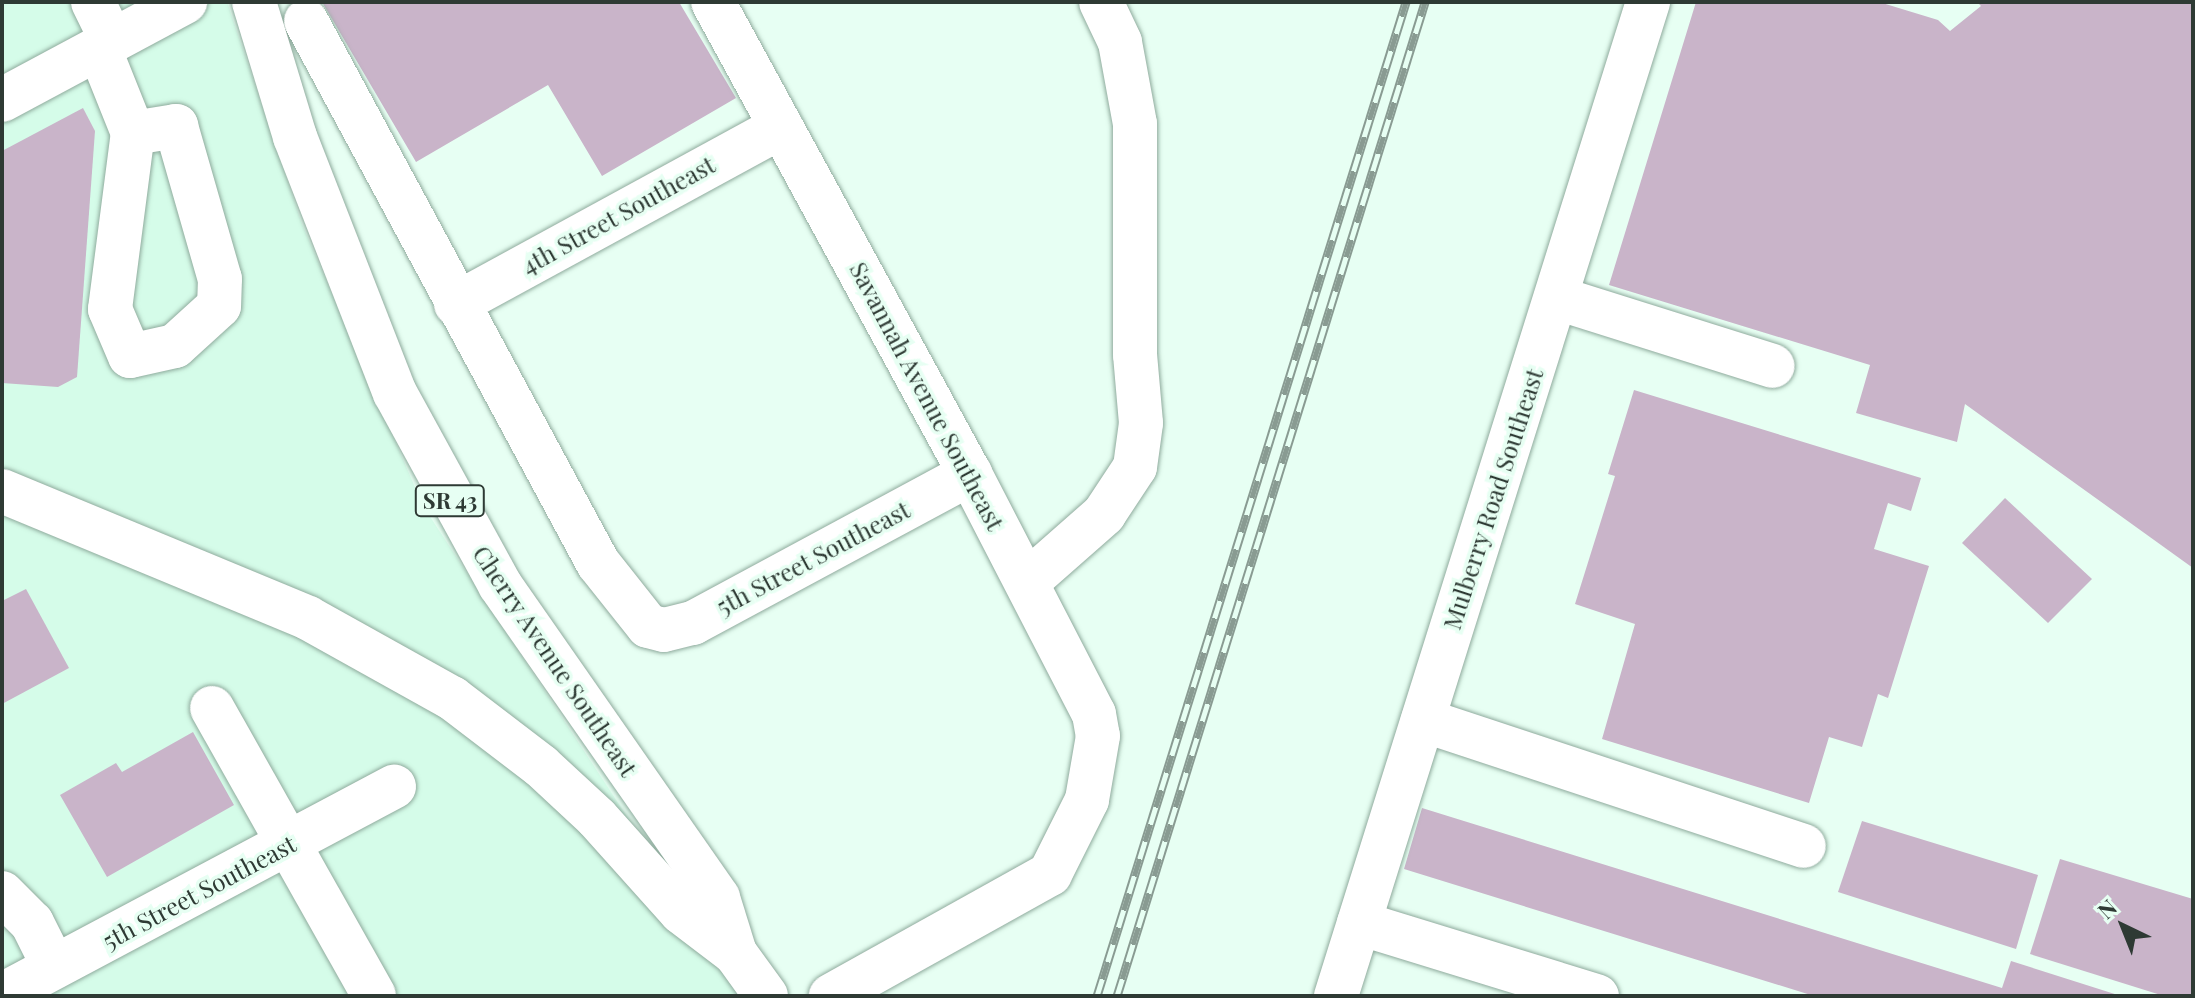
<!DOCTYPE html>
<html>
<head>
<meta charset="utf-8">
<style>
  body { margin:0 }
  #map { position:relative; width:2195px; height:998px; overflow:hidden; background:#e7fff3; font-family:"Playfair Display",serif }
  div>[style] { position:absolute }
  [style*='--x'] { left:calc(var(--x)*1px); top:calc(var(--y)*1px); width:calc(var(--w)*1px); rotate:calc(var(--a)*1deg) }
  .built>* { inset:0; background:#d5fce9 }
  .building>* { inset:0; background:#c9b4c9 }
  .roads { filter:drop-shadow(0 0 2px #8fab9d) drop-shadow(0 0 2px #8fab9d) }
  .minor>* { height:44px; margin:-22px; padding:0 22px; transform-origin:22px; border-radius:22px; background:#fff }
  .major>* { height:44px; margin:-22px; padding:0 22px; transform-origin:22px; border-radius:22px; background:#fff }
  .rail>* { height:9px; margin-top:-4.5px; transform-origin:0; background:repeating-linear-gradient(90deg,#e7fff3 0 18px,#899b92 0 36px); box-sizing:border-box; border-block:2px solid #899b92 }
  span { translate:-50% -50%; white-space:nowrap; text-align:center; line-height:1.15; -webkit-text-stroke:7px #e7fff3; paint-order:stroke }
  .shield-label span { padding:2px 6px; background:#e7fff3; border:2px solid; border-radius:6px; -webkit-text-stroke-width:0 }
  .shield-label { font-size:22px; color:#2e3a34; font-weight:700 }
  .street-label { font-size:24px; color:#2e3a34 }
  .frame { position:absolute; inset:0; border:4px solid #2e3a34; pointer-events:none }
  .north { position:absolute; left:2083px; top:886px; width:80px; height:80px; -webkit-text-stroke:6px #e7fff3; paint-order:stroke; rotate:317deg; font-size:22px; font-weight:700; line-height:32px; text-align:center; color:#2e3a34 }
  .north::after { content:''; display:block; margin:auto; width:28px; height:36px; background:#2e3a34; clip-path:polygon(50% 0,100% 100%,50% 72%,0 100%) }
</style>
</head>
<body>
<div id="map">
  <div class="built">
    <div style="clip-path:polygon(2px 2px,227px 2px,302px 224px,423px 506px,745px 996px,2px 996px)"></div>
  </div>
  <div class="building">
    <div style="clip-path:polygon(322px 2px,679px 2px,736px 98px,602px 176px,548px 85px,416px 162px)"></div>
    <div style="clip-path:polygon(1696px 2px,1879px 2px,1938px 20px,1950px 31px,1981px 6px,1977px 2px,2193px 2px,2193px 568px,1965px 404px,1957px 442px,1856px 413px,1870px 365px,1609px 285px)"></div>
    <div style="clip-path:polygon(83px 108px,95px 131px,77px 377px,58px 387px,2px 383px,2px 151px)"></div>
    <div style="clip-path:polygon(1634px 390px,1921px 478px,1911px 511px,1888px 503px,1874px 549px,1929px 566px,1888px 698px,1878px 694px,1862px 747px,1829px 737px,1809px 803px,1602px 739px,1635px 624px,1575px 604px,1615px 476px,1608px 474px)"></div>
    <div style="clip-path:polygon(2005px 498px,2092px 579px,2048px 623px,1962px 543px)"></div>
    <div style="clip-path:polygon(26px 589px,69px 668px,2px 704px,2px 601px)"></div>
    <div style="clip-path:polygon(193px 732px,234px 805px,107px 877px,60px 795px,116px 763px,122px 772px)"></div>
    <div style="clip-path:polygon(1422px 808px,2002px 988px,2011px 961px,2121px 996px,1814px 996px,1404px 869px)"></div>
    <div style="clip-path:polygon(1862px 821px,2038px 875px,2016px 949px,1838px 892px)"></div>
    <div style="clip-path:polygon(2060px 859px,2193px 899px,2193px 996px,2164px 996px,2030px 954px)"></div>
  </div>
  <div class="roads">
    <div class="minor">
      <div style="--x:93;--y:2;--w:43;--a:64"></div>
      <div style="--x:713;--y:2;--w:537;--a:61.43"></div>
      <div style="--x:970;--y:474;--w:270;--a:62.7"></div>
      <div style="--x:1094;--y:714;--w:22;--a:80"></div>
      <div style="--x:1098;--y:736;--w:65;--a:99.8"></div>
      <div style="--x:1087;--y:800;--w:83;--a:116.6"></div>
      <div style="--x:1050;--y:874;--w:251;--a:150.9"></div>
      <div style="--x:306;--y:21;--w:616;--a:61.69"></div>
      <div style="--x:598;--y:563;--w:80;--a:51.6"></div>
      <div style="--x:648;--y:626;--w:16;--a:14"></div>
      <div style="--x:664;--y:630;--w:30;--a:-14"></div>
      <div style="--x:693;--y:623;--w:315;--a:-28.3"></div>
      <div style="--x:99;--y:48;--w:92;--a:68.2"></div>
      <div style="--x:133;--y:133;--w:44;--a:-9.2"></div>
      <div style="--x:176;--y:126;--w:159;--a:74"></div>
      <div style="--x:220;--y:279;--w:27;--a:92"></div>
      <div style="--x:219;--y:306;--w:59;--a:137.7"></div>
      <div style="--x:175;--y:346;--w:46;--a:167.5"></div>
      <div style="--x:130;--y:356;--w:51;--a:-113.1"></div>
      <div style="--x:110;--y:309;--w:177;--a:-82.6"></div>
      <div style="--x:2;--y:100;--w:208;--a:-28.2"></div>
      <div style="--x:1557;--y:298;--w:226;--a:17.5"></div>
      <div style="--x:456;--y:304;--w:370;--a:-28.6"></div>
      <div style="--x:1027;--y:582;--w:103;--a:-41.4"></div>
      <div style="--x:1104;--y:514;--w:56;--a:-56.6"></div>
      <div style="--x:1135;--y:467;--w:44;--a:-82.2"></div>
      <div style="--x:1141;--y:423;--w:68;--a:-95"></div>
      <div style="--x:1135;--y:355;--w:231;--a:-90"></div>
      <div style="--x:1135;--y:124;--w:83;--a:-100.4"></div>
      <div style="--x:1120;--y:42;--w:44;--a:-115.4"></div>
      <div style="--x:212;--y:708;--w:330;--a:60.6"></div>
      <div style="--x:1423;--y:720;--w:401;--a:18.3"></div>
      <div style="--x:2;--y:893;--w:42;--a:45"></div>
      <div style="--x:32;--y:923;--w:49;--a:63.4"></div>
      <div style="--x:1359;--y:923;--w:249;--a:17.1"></div>
      <div style="--x:2;--y:995;--w:444;--a:-28"></div>
      <div style="--x:1336;--y:996;--w:1042;--a:-72.57"></div>
    </div>
    <div class="major">
      <div style="--x:254;--y:2;--w:141;--a:73.1"></div>
      <div style="--x:295;--y:137;--w:275;--a:68.7"></div>
      <div style="--x:395;--y:393;--w:219;--a:61.3"></div>
      <div style="--x:500;--y:585;--w:381;--a:55.1"></div>
      <div style="--x:718;--y:898;--w:58;--a:72.8"></div>
      <div style="--x:2;--y:491;--w:331;--a:22.5"></div>
      <div style="--x:308;--y:618;--w:165;--a:29.1"></div>
      <div style="--x:452;--y:698;--w:112;--a:37.4"></div>
      <div style="--x:541;--y:766;--w:76;--a:42.9"></div>
      <div style="--x:597;--y:818;--w:126;--a:48.2"></div>
      <div style="--x:681;--y:912;--w:68;--a:37.2"></div>
      <div style="--x:735;--y:953;--w:53;--a:54.2"></div>
    </div>
  </div>
  <div class="rail">
    <div style="--x:1097;--y:996;--w:1041;--a:-72.73"></div>
    <div style="--x:1117;--y:996;--w:1041;--a:-72.78"></div>
  </div>
  <div class="shield-label">
    <span style="left:450px;top:501px">SR 43</span>
  </div>
  <div class="street-label">
    <span style="left:618px;top:215px;rotate:-29deg">4th Street Southeast</span>
    <span style="left:927px;top:396px;rotate:62deg">Savannah Avenue Southeast</span>
    <span style="left:1493px;top:499px;rotate:-72deg">Mulberry Road Southeast</span>
    <span style="left:813px;top:558px;rotate:-28deg">5th Street Southeast</span>
    <span style="left:555px;top:661px;rotate:56deg">Cherry Avenue Southeast</span>
    <span style="left:199px;top:892px;rotate:-28deg">5th Street Southeast</span>
  </div>
  <div class="frame"></div>
  <div class="north">N</div>
</div>
</body>
</html>
